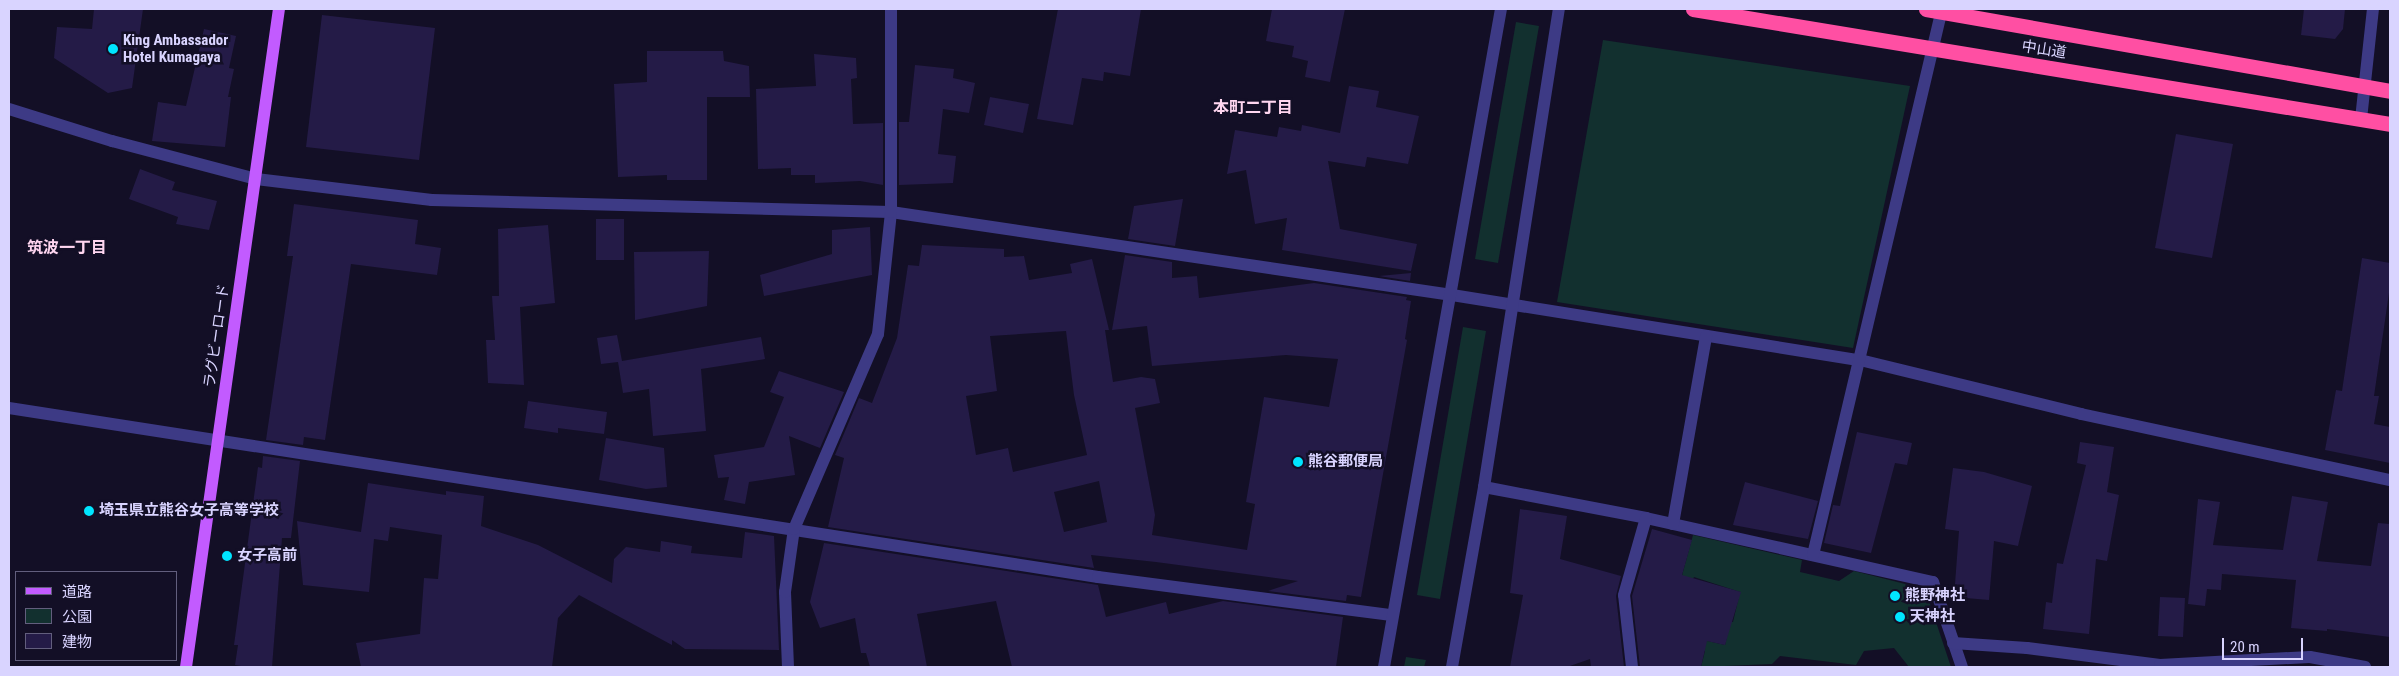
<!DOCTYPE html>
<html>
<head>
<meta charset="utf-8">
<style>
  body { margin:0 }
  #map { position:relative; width:2399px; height:676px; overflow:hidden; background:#130f26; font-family:"Roboto Condensed","Noto Sans JP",sans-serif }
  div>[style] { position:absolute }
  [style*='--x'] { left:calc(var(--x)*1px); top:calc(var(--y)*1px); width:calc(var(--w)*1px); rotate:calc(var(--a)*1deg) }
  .green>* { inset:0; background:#12302f }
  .building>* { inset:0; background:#241b47 }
  .minor>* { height:12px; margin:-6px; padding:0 6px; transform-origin:6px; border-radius:6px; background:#3d3a85 }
  .major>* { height:12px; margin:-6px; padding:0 6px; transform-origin:6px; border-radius:6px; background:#c25bff }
  .highway>* { height:15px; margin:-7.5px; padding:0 7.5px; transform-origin:7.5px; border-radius:7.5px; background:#ff4fa3 }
  .dots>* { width:14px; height:14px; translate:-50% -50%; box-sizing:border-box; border:2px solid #130f26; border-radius:50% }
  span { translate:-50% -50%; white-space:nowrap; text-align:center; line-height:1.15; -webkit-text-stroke:5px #130f26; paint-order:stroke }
  .poi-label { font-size:15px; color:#d9d4ff; font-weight:700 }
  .left { translate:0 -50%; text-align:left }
  .street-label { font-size:15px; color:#d9d4ff }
  .neighbourhood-label { font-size:16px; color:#ffd6f0; font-weight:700 }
  .frame { position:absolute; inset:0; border:10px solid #d9d4ff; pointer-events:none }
  .legend { position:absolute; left:15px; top:571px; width:162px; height:90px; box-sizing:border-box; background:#130f26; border:1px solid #625e7d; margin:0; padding:6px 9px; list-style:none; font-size:15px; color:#d9d4ff }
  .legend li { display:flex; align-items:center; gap:10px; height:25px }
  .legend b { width:25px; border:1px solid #625e7d }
  .scale { position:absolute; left:2222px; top:638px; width:81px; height:22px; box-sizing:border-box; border:2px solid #d9d4ff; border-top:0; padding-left:6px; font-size:15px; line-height:18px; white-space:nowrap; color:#d9d4ff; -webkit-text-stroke:4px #130f26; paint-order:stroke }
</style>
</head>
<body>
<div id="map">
  <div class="green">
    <div style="clip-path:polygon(1516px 22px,1539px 26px,1498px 263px,1475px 259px)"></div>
    <div style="clip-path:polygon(1603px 40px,1910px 86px,1853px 348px,1557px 302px)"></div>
    <div style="clip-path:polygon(1463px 327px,1486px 331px,1440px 599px,1417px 595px)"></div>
    <div style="clip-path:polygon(1693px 535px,1802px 560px,1800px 572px,1839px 581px,1854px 571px,1925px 589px,1951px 667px,1909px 667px,1894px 648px,1864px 651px,1856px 665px,1780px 656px,1772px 664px,1701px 667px,1705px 651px,1686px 647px,1703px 640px,1725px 645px,1730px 624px,1708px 616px,1733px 622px,1740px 592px,1694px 577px,1692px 581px,1681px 579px)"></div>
    <div style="clip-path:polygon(1406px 657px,1426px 660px,1424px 667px,1404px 667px)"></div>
  </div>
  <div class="building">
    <div style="clip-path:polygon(94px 9px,143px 9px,132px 88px,108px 93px,54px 58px,57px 27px,92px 29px)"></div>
    <div style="clip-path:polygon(1058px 9px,1141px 9px,1130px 76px,1104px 72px,1103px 81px,1082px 78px,1073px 125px,1037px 119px)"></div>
    <div style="clip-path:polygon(1272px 9px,1345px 9px,1330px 82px,1305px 77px,1308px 61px,1292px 57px,1294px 46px,1266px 41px)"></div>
    <div style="clip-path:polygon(2304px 9px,2345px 9px,2343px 29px,2335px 39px,2301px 35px)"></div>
    <div style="clip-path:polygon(322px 15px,435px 28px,419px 160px,306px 147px)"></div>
    <div style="clip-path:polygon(204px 29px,236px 36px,229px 68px,234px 69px,228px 97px,231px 97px,225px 147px,152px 141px,158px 102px,186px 106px)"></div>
    <div style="clip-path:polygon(647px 51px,723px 51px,724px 61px,749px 66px,750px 97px,707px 97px,707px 180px,667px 180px,667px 175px,618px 177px,614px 84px,647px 82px)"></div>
    <div style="clip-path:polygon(814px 54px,856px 58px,857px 78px,851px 79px,853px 124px,883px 123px,883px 185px,860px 181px,815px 183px,815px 175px,791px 175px,791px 168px,758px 169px,756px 89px,816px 86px)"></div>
    <div style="clip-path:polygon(915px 65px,954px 69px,953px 78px,975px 83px,969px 113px,943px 109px,938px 154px,956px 156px,953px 183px,899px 185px,899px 122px,909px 122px)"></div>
    <div style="clip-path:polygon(1349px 86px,1379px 91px,1376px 107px,1419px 116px,1408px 164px,1367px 157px,1365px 167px,1328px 161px,1340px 229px,1417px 244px,1411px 271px,1282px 250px,1287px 218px,1255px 224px,1246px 170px,1227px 174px,1235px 130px,1277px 137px,1279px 127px,1301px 131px,1302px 125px,1340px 133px)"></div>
    <div style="clip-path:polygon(990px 97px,1029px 104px,1023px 133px,984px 125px)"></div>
    <div style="clip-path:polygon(2176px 134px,2233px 144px,2212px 258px,2155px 248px)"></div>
    <div style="clip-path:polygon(140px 169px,175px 182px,172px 190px,217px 201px,209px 230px,176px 224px,178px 217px,129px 199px)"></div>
    <div style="clip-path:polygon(1183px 199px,1175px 246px,1128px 239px,1134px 206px)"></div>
    <div style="clip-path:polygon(294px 204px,418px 220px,415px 244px,441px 248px,437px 275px,351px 264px,325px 440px,304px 437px,303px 445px,266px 440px,293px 256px,287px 256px)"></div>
    <div style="clip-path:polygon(596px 219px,624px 219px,624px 260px,596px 260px)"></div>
    <div style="clip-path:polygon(548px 225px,555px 303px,520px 307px,524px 385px,488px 383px,486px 340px,495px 340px,492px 296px,499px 296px,498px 229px)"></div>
    <div style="clip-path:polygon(870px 227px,872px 275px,764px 296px,760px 275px,832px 254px,832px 230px)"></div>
    <div style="clip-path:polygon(evenodd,922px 245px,1004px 249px,1004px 257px,1024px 256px,1029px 280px,1072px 273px,1070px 264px,1092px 259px,1109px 330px,1105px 330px,1113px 382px,1141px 377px,1155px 379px,1160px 403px,1135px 408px,1155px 515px,1152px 535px,1247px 550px,1255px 504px,1246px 502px,1264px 397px,1329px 407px,1338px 359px,1286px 355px,1152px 366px,1147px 326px,1112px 330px,1125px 255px,1172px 262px,1172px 278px,1197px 276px,1199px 298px,1314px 283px,1407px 297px,1406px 300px,1411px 301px,1405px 339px,1407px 340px,1361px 597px,1347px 595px,1346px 601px,1268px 591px,1298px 581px,1156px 562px,1091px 555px,1094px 568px,828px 527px,844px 458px,835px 455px,859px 398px,872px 403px,897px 338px,908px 265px,919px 266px,922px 245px,1066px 331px,1074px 395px,1087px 455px,1013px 472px,1008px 448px,976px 455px,966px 396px,997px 391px,990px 336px,1066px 331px,922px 245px,1099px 481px,1107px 522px,1064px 532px,1054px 492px,1099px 481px)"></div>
    <div style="clip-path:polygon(709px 251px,707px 306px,635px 320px,634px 252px)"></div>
    <div style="clip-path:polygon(2362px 258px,2390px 263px,2390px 286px,2374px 396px,2379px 396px,2374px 424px,2390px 427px,2390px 463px,2325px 450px,2336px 390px,2342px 391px)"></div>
    <div style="clip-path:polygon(1411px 273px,1410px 281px,1379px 276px)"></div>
    <div style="clip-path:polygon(617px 335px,622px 361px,761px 337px,765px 359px,701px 369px,706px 431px,653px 436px,649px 389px,623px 393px,618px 362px,601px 364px,597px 338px)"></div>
    <div style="clip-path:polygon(779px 371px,844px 392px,820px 448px,789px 436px,795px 475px,749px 482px,745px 504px,724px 500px,729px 477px,718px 478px,714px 455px,764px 447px,784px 397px,770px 392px)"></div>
    <div style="clip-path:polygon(528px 401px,607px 412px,604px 434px,558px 428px,558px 433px,524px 428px)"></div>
    <div style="clip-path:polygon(1857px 432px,1912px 443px,1907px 465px,1895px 463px,1871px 553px,1824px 543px,1833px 505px,1840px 506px)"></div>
    <div style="clip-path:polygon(606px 438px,664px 448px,667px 487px,646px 489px,599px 480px)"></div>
    <div style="clip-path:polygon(2080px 442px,2114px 447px,2107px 492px,2119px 495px,2107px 561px,2096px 559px,2089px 634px,2043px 629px,2046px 602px,2052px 603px,2057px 563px,2063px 564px,2086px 465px,2077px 463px)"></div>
    <div style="clip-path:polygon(263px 456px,300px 461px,291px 538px,282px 538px,272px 667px,247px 667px,235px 665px,238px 645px,234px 645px,258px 467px,262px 468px)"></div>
    <div style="clip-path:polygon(1953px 468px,1984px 472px,2032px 486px,2018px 546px,1994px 541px,1989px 600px,1954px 597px,1959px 531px,1945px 529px)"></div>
    <div style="clip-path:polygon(1745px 482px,1818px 501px,1808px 539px,1733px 525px)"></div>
    <div style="clip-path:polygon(368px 483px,446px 495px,446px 491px,484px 496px,481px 526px,538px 545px,612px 583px,614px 559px,626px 547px,660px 552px,661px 541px,692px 546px,691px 553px,742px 558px,745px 532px,774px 536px,779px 650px,685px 649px,672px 640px,672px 645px,579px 595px,558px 618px,552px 667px,361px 667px,356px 643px,420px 634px,424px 578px,438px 579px,442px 535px,390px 527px,388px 541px,374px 539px,369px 592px,303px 585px,297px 521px,361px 532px)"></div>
    <div style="clip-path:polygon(2292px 496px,2328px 502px,2317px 561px,2371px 566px,2378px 523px,2390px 524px,2390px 637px,2327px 629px,2327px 631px,2291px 628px,2296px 580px,2222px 574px,2221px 590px,2207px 589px,2205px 606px,2188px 604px,2198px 499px,2220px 502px,2213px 545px,2283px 550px)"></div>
    <div style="clip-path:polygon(1520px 509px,1567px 516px,1560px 559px,1621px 576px,1616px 596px,1624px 667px,1591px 667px,1590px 659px,1567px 667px,1510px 667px,1523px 595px,1510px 593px)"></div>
    <div style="clip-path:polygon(1652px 529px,1692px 540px,1682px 575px,1741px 592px,1725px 645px,1707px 641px,1701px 667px,1640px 667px,1632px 596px)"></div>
    <div style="clip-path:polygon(824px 543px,1098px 585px,1106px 617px,1166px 602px,1169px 614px,1223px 601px,1343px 617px,1336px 667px,1012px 667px,996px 601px,917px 614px,927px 667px,870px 667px,866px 653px,861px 653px,855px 618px,820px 628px,810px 602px)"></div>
    <div style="clip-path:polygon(2160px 597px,2185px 598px,2183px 637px,2158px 636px)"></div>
  </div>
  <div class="minor">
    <div style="--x:9;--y:109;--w:108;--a:17.3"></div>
    <div style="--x:112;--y:141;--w:149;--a:14.8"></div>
    <div style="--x:256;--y:179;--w:177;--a:6.8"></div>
    <div style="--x:432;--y:200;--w:459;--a:1.5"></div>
    <div style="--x:891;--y:212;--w:567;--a:8.42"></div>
    <div style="--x:1452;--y:295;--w:413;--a:9.1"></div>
    <div style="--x:1860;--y:360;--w:228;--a:13.7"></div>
    <div style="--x:2081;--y:414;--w:316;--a:12.1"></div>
    <div style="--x:2361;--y:119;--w:111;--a:-83.8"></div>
    <div style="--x:9;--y:408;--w:1102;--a:8.82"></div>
    <div style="--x:1098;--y:577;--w:296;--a:7.4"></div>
    <div style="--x:1484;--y:487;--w:165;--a:10.8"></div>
    <div style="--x:1646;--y:518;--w:294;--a:12.6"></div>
    <div style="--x:1933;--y:582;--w:90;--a:71.2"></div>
    <div style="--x:1673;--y:524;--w:191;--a:-80"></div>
    <div style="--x:1813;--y:555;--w:561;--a:-76.71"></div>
    <div style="--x:1953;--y:643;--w:74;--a:3.9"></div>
    <div style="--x:2027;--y:648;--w:134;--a:7.3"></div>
    <div style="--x:2160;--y:665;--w:150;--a:-3.1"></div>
    <div style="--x:2310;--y:657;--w:56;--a:10.3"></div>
    <div style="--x:788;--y:667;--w:75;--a:-92.3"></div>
    <div style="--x:785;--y:592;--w:64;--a:-81.9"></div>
    <div style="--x:794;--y:529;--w:212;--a:-66.7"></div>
    <div style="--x:878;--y:334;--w:123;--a:-83.9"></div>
    <div style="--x:891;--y:212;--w:203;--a:-90"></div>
    <div style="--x:1384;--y:667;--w:668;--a:-79.92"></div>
    <div style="--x:1452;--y:667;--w:183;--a:-79.9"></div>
    <div style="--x:1484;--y:487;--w:484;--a:-81.1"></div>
    <div style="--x:1632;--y:667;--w:72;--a:-96.3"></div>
    <div style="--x:1624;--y:595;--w:80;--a:-74.1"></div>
  </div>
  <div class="major">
    <div style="--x:186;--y:667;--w:665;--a:-81.96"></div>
  </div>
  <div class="highway">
    <div style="--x:1693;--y:9;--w:706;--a:9.37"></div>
    <div style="--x:1926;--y:9;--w:471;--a:10"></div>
  </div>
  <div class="dots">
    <div style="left:113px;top:49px;background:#00e5ff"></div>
    <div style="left:1298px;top:462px;background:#00e5ff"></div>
    <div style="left:89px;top:511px;background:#00e5ff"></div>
    <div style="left:227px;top:556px;background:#00e5ff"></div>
    <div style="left:1895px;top:596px;background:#00e5ff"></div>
    <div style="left:1900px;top:617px;background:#00e5ff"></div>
  </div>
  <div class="poi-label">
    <span class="left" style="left:123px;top:49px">King Ambassador<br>Hotel Kumagaya</span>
    <span class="left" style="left:1308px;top:462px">熊谷郵便局</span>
    <span class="left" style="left:99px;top:511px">埼玉県立熊谷女子高等学校</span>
    <span class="left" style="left:237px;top:556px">女子高前</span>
    <span class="left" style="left:1905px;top:596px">熊野神社</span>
    <span class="left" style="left:1910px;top:617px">天神社</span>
  </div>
  <div class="street-label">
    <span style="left:2044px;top:50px;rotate:9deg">中山道</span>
    <span style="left:217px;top:336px;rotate:-82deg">ラグビーロード</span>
  </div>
  <div class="neighbourhood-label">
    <span style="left:1253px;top:108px">本町二丁目</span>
    <span style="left:67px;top:248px">筑波一丁目</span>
  </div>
  <div class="frame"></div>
  <ul class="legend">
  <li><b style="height:6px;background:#c25bff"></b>道路</li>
  <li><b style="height:14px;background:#12302f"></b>公園</li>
  <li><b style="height:14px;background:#241b47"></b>建物</li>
  </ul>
  <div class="scale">20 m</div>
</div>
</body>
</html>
